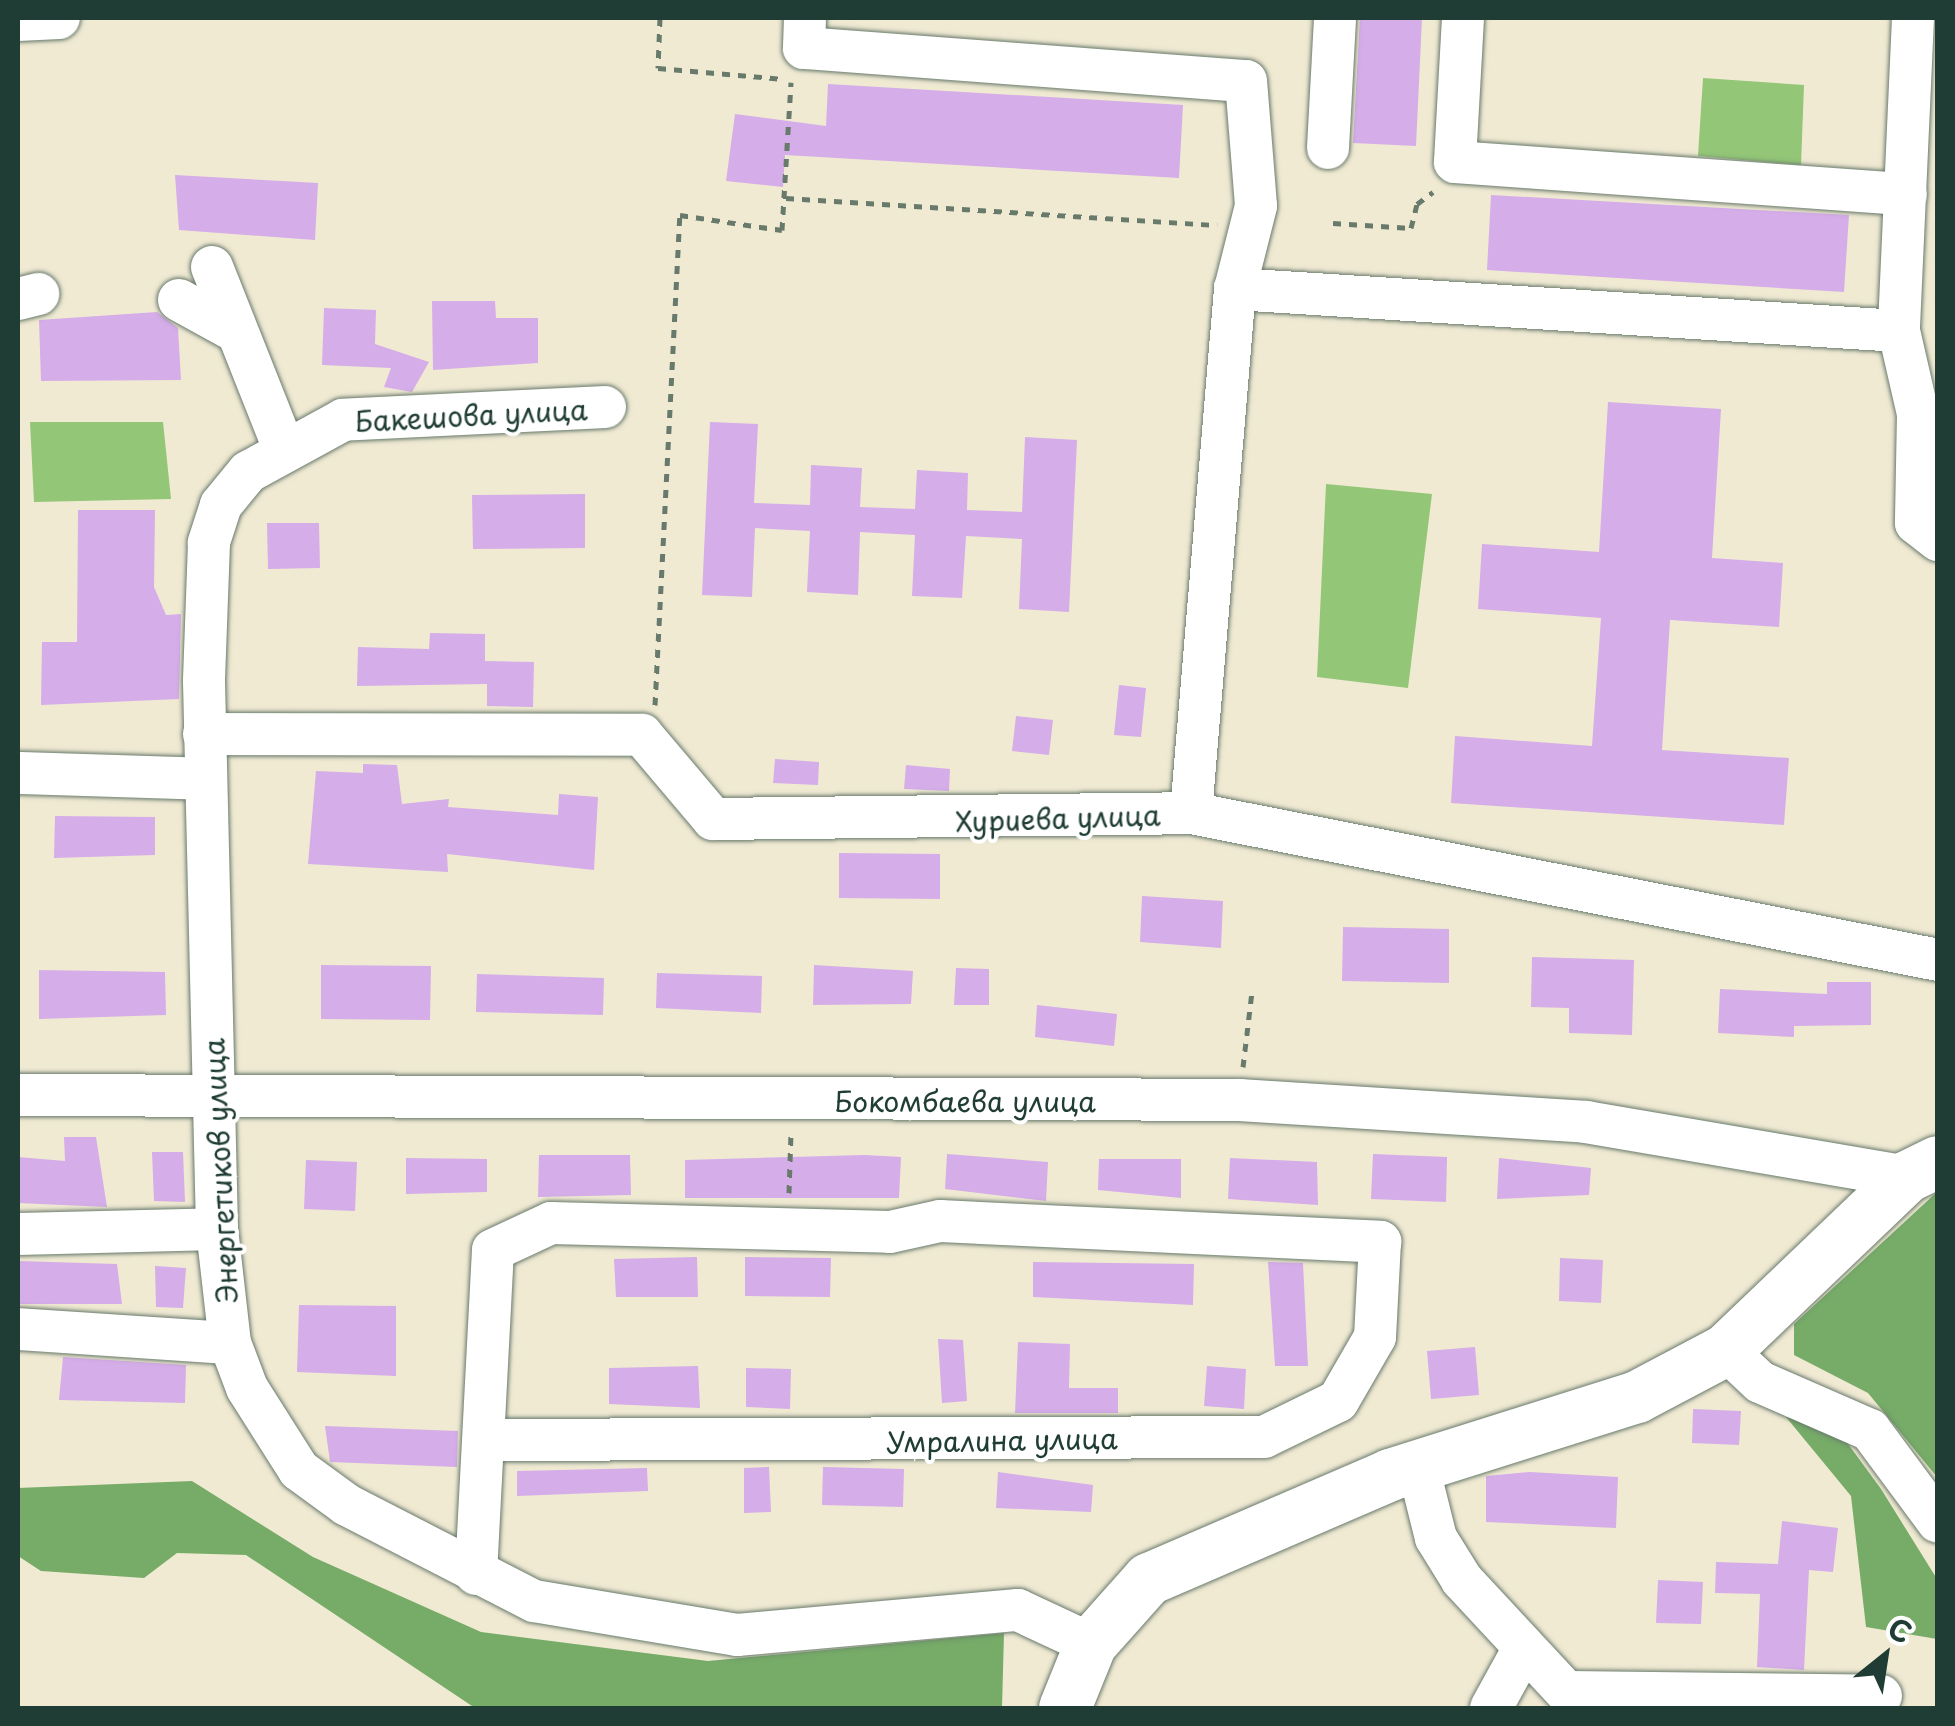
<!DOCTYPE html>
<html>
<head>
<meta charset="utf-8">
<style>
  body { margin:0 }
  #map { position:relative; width:1955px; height:1726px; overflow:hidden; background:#f0ead3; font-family:"Playpen Sans",sans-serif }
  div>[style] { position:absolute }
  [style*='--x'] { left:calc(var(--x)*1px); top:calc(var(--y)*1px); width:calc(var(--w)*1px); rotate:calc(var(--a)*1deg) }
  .green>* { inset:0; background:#93c677 }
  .forest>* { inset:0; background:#76ab68 }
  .building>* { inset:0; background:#d5ade9 }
  .path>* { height:5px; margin-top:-2.5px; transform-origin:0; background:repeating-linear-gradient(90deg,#687a6c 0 8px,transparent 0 16px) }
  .roads { filter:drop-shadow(0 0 2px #687a6c) drop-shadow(0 0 2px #687a6c) }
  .minor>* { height:42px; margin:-21px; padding:0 21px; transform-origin:21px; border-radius:21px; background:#fff }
  .major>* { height:52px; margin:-26px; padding:0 26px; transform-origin:26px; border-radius:26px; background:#fff }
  span { translate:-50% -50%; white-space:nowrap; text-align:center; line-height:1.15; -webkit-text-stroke:8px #fff; paint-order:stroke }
  .street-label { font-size:28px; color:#1f3d34 }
  .frame { position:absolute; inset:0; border:20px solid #1f3d34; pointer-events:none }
  .north { position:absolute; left:1835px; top:1606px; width:100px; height:100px; -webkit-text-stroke:8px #fff; paint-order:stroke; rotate:30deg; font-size:28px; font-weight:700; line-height:40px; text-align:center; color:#1f3d34 }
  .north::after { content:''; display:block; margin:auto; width:35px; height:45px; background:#1f3d34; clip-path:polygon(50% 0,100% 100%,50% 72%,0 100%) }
</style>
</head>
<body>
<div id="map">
  <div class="green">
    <div style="clip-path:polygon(1703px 78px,1804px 85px,1801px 165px,1698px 156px)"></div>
    <div style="clip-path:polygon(30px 422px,163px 422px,171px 499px,34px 502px)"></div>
    <div style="clip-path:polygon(1326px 484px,1432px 494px,1408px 688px,1317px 677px)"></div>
  </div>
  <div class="forest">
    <div style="clip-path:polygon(1937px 1192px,1937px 1477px,1868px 1393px,1794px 1355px,1794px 1324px)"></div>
    <div style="clip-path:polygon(1786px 1417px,1835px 1426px,1881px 1489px,1937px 1579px,1937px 1639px,1866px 1627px,1851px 1496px)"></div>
    <div style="clip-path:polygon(192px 1481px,313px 1557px,481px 1632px,708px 1661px,1004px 1633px,1002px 1708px,475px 1708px,246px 1555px,177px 1553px,144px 1578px,41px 1571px,18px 1556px,18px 1488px)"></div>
  </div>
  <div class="building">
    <div style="clip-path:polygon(1360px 18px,1422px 18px,1416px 146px,1353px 143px)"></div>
    <div style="clip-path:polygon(828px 84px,1183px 105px,1179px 178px,785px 155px,783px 187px,726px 181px,735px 114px,826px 126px)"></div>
    <div style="clip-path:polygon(175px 175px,318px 183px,315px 240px,179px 230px)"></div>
    <div style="clip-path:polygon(1491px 195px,1849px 215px,1844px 292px,1487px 270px)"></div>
    <div style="clip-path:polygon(432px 301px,495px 301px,496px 318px,538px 318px,538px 363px,433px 370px)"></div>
    <div style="clip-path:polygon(324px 308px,376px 310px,375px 344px,429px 362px,412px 392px,384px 387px,391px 368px,322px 365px)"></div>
    <div style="clip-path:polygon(157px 312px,178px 328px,181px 380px,41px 381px,39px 320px)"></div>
    <div style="clip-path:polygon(1608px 402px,1721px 409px,1712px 558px,1783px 563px,1779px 627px,1670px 620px,1662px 750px,1789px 758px,1784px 825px,1451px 803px,1455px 736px,1592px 746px,1601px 618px,1478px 609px,1482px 544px,1599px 552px)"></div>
    <div style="clip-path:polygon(710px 422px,758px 424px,754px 503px,810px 505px,811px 465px,862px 468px,860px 507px,915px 509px,917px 470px,968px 473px,967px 510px,1022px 512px,1025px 437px,1077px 440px,1069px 612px,1019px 609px,1022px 539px,966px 536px,962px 598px,912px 596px,915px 535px,860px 532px,858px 595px,807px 592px,810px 531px,755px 528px,752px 597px,702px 595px)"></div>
    <div style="clip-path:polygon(585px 494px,585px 548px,473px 549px,472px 495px)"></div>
    <div style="clip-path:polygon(78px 510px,155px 510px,154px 587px,166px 615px,181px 614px,179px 699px,41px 705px,42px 642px,77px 642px)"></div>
    <div style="clip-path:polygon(267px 523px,319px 523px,320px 568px,268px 569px)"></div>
    <div style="clip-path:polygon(430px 633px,485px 634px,485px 661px,534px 662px,533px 707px,487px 706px,487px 684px,357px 686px,358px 647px,429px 649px)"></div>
    <div style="clip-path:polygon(1119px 685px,1146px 688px,1141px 737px,1114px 735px)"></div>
    <div style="clip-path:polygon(1016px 716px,1053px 720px,1049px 755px,1012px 751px)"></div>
    <div style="clip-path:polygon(775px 759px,819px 762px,818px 785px,773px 783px)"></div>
    <div style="clip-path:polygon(363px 764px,397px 765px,402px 804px,449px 799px,448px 807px,558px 815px,559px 794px,598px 797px,594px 870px,447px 854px,448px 872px,308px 864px,316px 771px,363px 773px)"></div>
    <div style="clip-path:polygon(906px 765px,950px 769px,949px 791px,904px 789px)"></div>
    <div style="clip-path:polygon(55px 816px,155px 817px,155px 855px,54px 858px)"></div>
    <div style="clip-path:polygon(839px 853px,940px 854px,940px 899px,839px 898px)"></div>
    <div style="clip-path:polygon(1142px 896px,1223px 901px,1221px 948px,1140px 942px)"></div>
    <div style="clip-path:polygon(1343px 927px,1449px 929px,1449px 983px,1342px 981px)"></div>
    <div style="clip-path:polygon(1532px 957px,1634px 960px,1632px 1035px,1569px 1033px,1569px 1008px,1531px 1007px)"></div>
    <div style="clip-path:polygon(321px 965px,431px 966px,430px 1020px,321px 1019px)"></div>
    <div style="clip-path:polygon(814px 965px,913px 971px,911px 1004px,813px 1005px)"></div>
    <div style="clip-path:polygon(956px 968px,989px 969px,989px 1005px,954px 1005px)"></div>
    <div style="clip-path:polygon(39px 970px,165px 972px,166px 1015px,39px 1019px)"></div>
    <div style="clip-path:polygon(657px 973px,762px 976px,761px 1013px,656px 1008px)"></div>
    <div style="clip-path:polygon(477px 974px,604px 978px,603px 1015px,476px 1012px)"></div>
    <div style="clip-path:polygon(1827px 982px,1871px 982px,1871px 1025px,1794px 1026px,1794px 1037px,1718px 1033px,1720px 989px,1827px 994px)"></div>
    <div style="clip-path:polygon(1037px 1005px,1117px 1014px,1114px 1046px,1035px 1037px)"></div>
    <div style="clip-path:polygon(64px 1137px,96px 1137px,107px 1207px,18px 1203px,18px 1157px,65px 1161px)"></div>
    <div style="clip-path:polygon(152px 1152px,183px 1152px,185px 1202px,154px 1201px)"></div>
    <div style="clip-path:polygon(947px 1154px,1048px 1162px,1046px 1201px,945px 1189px)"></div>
    <div style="clip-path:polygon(1373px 1154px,1447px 1157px,1446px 1202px,1371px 1199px)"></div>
    <div style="clip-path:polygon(539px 1155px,630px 1155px,631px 1195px,538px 1197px)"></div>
    <div style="clip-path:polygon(865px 1155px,901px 1157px,899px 1198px,685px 1198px,685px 1160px)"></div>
    <div style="clip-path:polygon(406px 1158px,487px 1159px,487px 1192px,406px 1194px)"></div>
    <div style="clip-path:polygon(1230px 1158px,1317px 1162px,1318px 1205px,1228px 1199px)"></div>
    <div style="clip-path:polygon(1499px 1158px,1591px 1168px,1589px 1195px,1497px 1199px)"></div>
    <div style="clip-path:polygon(1099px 1159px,1181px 1159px,1181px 1198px,1098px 1190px)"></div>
    <div style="clip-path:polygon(306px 1160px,357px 1162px,355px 1211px,304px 1209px)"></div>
    <div style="clip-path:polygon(697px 1257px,698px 1297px,616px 1297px,614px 1259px)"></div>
    <div style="clip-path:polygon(745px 1257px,831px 1258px,830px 1297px,745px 1296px)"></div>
    <div style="clip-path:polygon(1560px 1258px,1603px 1260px,1601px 1303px,1559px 1301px)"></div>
    <div style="clip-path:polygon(18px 1261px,117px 1264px,122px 1304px,18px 1304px)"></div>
    <div style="clip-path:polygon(1033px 1262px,1194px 1264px,1193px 1305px,1033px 1297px)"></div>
    <div style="clip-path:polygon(1268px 1262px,1303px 1263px,1308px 1366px,1275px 1366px)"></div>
    <div style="clip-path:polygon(155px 1266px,186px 1268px,183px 1308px,156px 1307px)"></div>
    <div style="clip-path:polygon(299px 1305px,396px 1306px,396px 1376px,297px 1372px)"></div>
    <div style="clip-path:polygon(938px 1339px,963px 1340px,967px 1401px,942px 1403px)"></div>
    <div style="clip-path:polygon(1018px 1342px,1070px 1344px,1069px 1388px,1118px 1388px,1118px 1413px,1015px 1413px)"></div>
    <div style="clip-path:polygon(1475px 1347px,1479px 1395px,1431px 1399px,1427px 1351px)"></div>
    <div style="clip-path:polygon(63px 1357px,186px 1365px,185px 1403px,59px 1400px)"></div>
    <div style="clip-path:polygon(698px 1366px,700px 1408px,609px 1404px,609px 1368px)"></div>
    <div style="clip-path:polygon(1207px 1366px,1246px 1369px,1244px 1409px,1204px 1406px)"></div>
    <div style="clip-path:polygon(746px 1368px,791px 1369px,790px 1409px,746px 1407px)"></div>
    <div style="clip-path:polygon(1693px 1409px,1741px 1411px,1739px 1445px,1692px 1443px)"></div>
    <div style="clip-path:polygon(325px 1426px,458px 1431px,457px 1467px,330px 1462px)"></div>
    <div style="clip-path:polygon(769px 1467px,771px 1512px,744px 1513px,744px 1468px)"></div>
    <div style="clip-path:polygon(823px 1467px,904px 1469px,903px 1507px,822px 1505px)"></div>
    <div style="clip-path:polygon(647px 1468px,648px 1491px,517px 1496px,517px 1471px)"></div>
    <div style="clip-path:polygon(998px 1472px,1093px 1485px,1091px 1512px,996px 1508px)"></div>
    <div style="clip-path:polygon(1530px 1472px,1618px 1477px,1616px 1528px,1486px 1522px,1486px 1476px)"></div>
    <div style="clip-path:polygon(1782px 1521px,1838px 1528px,1833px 1572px,1809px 1570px,1804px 1670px,1757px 1667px,1760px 1594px,1715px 1593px,1716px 1562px,1778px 1564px)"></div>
    <div style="clip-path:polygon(1658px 1580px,1703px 1582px,1701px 1624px,1656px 1623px)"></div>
  </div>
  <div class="path">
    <div style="--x:660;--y:18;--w:50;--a:92.3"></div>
    <div style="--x:658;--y:68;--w:125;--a:5"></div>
    <div style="--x:786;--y:198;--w:432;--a:3.6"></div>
    <div style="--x:1333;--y:223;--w:78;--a:3.7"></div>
    <div style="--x:1411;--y:228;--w:25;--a:-76"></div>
    <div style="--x:1417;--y:204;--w:20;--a:-37"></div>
    <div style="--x:655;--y:705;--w:491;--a:-87.1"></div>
    <div style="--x:680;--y:215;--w:103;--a:8.4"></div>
    <div style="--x:782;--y:230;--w:148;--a:-86.5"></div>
    <div style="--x:1243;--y:1067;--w:77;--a:-83.2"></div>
    <div style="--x:789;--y:1193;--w:59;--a:-88.1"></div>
  </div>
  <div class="roads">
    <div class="minor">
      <div style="--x:805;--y:18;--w:30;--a:92"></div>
      <div style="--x:804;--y:48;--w:443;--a:4.3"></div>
      <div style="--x:1246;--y:81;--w:125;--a:85.4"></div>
      <div style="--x:1256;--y:206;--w:86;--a:104.2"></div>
      <div style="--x:1235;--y:289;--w:526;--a:94.8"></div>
      <div style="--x:1463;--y:18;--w:144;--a:93.2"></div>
      <div style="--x:1455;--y:162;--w:452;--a:4.1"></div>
      <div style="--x:1913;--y:18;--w:313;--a:92.6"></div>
      <div style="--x:1899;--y:331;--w:85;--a:77.1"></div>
      <div style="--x:1918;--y:414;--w:109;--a:91.1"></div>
      <div style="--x:1916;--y:523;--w:28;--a:38"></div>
      <div style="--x:18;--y:20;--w:41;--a:-2.8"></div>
      <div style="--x:1328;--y:148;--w:130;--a:-86.9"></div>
      <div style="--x:212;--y:267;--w:198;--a:68.4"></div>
      <div style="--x:1235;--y:289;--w:665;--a:3.62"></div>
      <div style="--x:18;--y:299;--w:21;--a:-14"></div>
      <div style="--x:179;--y:300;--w:66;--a:28.9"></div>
      <div style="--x:605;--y:407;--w:262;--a:177.2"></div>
      <div style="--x:343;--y:420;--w:108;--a:151.3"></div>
      <div style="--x:248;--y:472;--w:43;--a:129.3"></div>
      <div style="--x:221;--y:505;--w:40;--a:108"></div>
      <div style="--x:209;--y:543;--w:138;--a:92.1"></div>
      <div style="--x:204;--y:681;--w:548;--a:88.64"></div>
      <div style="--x:217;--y:1229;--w:115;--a:83.5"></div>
      <div style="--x:230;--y:1343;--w:48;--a:69.3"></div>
      <div style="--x:247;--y:1388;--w:97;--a:57.6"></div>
      <div style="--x:299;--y:1470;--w:59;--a:36.1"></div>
      <div style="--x:347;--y:1505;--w:210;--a:27.2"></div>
      <div style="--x:534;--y:1601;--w:206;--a:9.5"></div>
      <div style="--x:737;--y:1635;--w:282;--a:-5.1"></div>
      <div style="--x:1018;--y:1610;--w:81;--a:25"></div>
      <div style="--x:204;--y:734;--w:438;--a:0.1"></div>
      <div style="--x:642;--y:735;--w:110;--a:49.8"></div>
      <div style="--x:713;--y:819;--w:478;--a:-0.7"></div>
      <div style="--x:1191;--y:813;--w:761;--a:11.13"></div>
      <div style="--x:18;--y:773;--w:188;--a:1.8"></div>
      <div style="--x:18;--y:1095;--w:1222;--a:0.23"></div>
      <div style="--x:1240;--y:1100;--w:347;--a:3.6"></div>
      <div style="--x:1586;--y:1122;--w:326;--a:9.7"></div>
      <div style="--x:18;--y:1234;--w:199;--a:-1.4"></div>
      <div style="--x:18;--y:1329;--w:212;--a:3.8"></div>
      <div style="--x:1726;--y:1350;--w:47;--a:43.3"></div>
      <div style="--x:1760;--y:1382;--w:120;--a:23.6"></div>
      <div style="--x:1870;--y:1430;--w:114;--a:53.5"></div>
      <div style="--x:1418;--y:1466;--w:74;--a:76"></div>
      <div style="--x:1436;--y:1538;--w:49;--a:58.2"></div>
      <div style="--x:1462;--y:1580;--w:175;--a:47.1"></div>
      <div style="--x:476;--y:1574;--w:324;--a:-87"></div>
      <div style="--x:493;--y:1250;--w:64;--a:-25"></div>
      <div style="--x:551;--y:1223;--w:339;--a:1.5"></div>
      <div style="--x:890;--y:1232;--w:51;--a:-12.4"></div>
      <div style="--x:940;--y:1221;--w:441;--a:2.7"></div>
      <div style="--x:1380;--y:1242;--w:95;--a:93"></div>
      <div style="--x:1375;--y:1337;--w:74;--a:120"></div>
      <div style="--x:1338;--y:1401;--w:82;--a:154.1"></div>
      <div style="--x:1264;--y:1437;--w:776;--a:179.78"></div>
      <div style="--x:1570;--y:1692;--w:311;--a:0.7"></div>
      <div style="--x:1491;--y:1708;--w:68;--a:-61.2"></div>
    </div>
    <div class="major">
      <div style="--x:1065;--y:1708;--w:69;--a:-67.9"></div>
      <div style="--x:1091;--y:1644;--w:87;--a:-48.3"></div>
      <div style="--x:1149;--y:1579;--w:262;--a:-23.3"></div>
      <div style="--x:1390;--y:1475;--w:259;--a:-17.5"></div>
      <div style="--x:1637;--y:1397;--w:101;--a:-27.8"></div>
      <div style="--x:1726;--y:1350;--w:250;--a:-43.7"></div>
      <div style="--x:1907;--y:1177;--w:34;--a:-26"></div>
    </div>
  </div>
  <div class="street-label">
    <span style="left:471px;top:415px;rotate:-3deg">Бакешова улица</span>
    <span style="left:1058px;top:818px;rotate:-2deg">Хуриева улица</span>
    <span style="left:965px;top:1101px">Бокомбаева улица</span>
    <span style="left:220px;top:1171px;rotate:-93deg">Энергетиков улица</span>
    <span style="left:1002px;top:1440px;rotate:-1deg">Умралина улица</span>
  </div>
  <div class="frame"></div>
  <div class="north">С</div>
</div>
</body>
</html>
